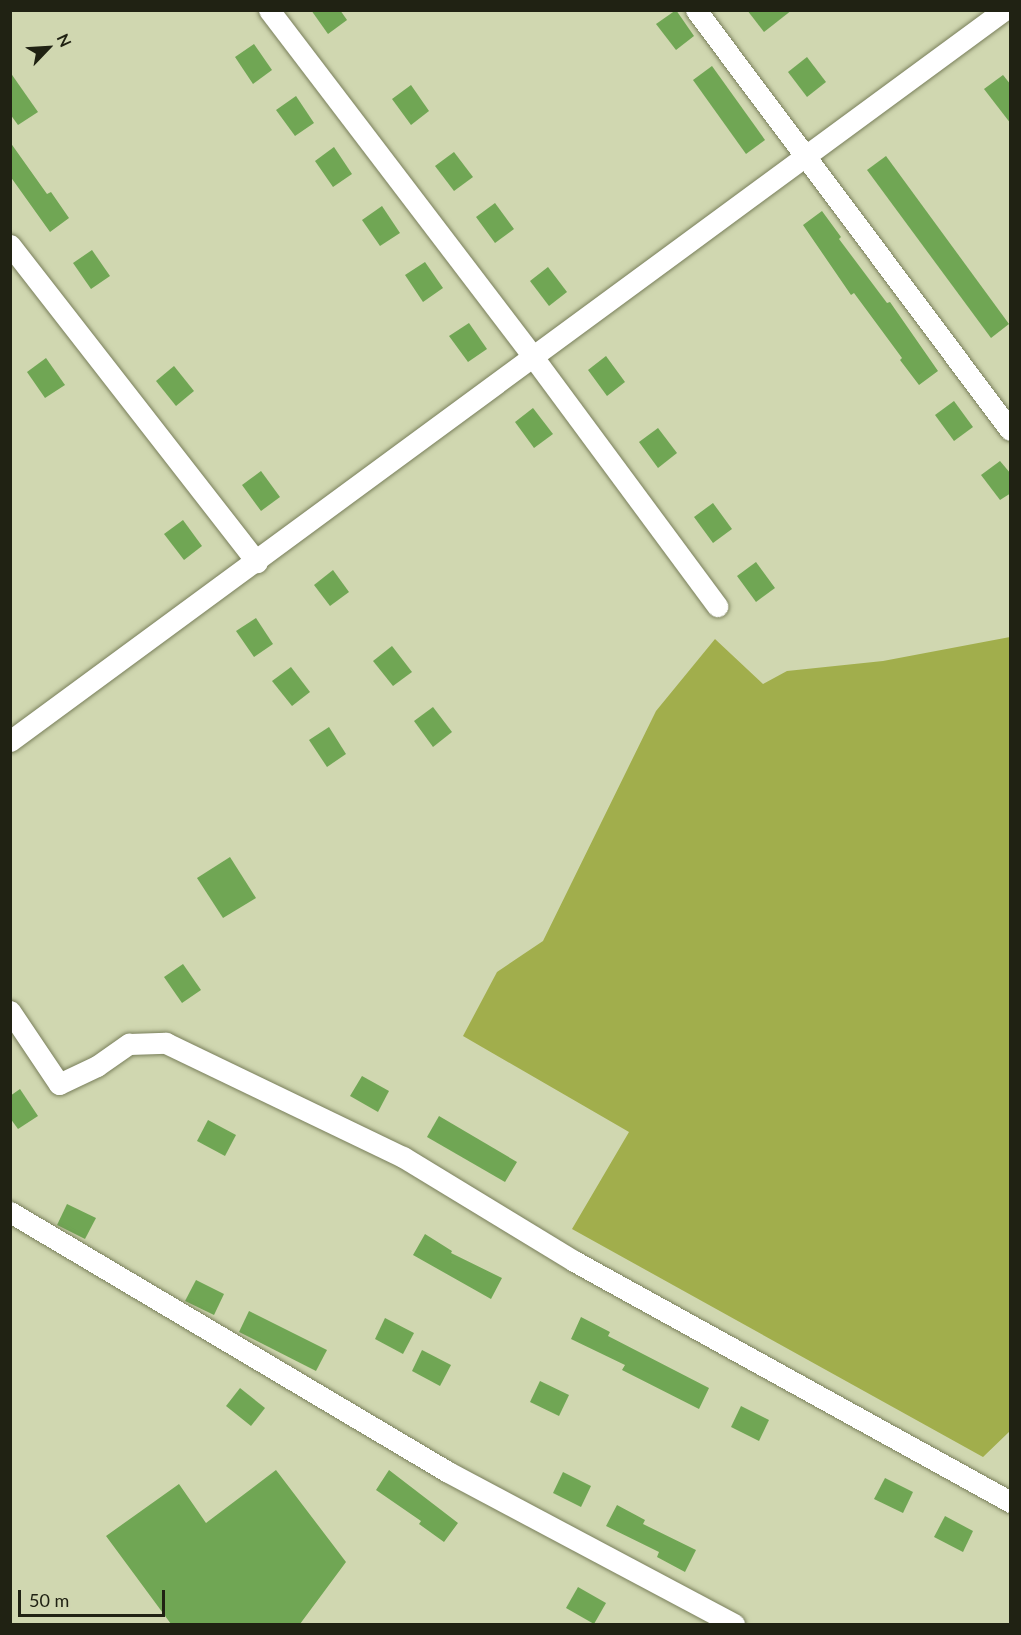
<!DOCTYPE html>
<html>
<head>
<meta charset="utf-8">
<style>
  body { margin:0 }
  #map { position:relative; width:1021px; height:1635px; overflow:hidden; background:#d0d7b0; font-family:Lato,sans-serif }
  div>[style] { position:absolute }
  [style*='--x'] { left:calc(var(--x)*1px); top:calc(var(--y)*1px); width:calc(var(--w)*1px); rotate:calc(var(--a)*1deg) }
  .green>* { inset:0; background:#a1ae4c }
  .building>* { inset:0; background:#70a654 }
  .roads { filter:drop-shadow(0 0 2px #797f5b) drop-shadow(0 0 2px #797f5b) }
  .street>* { height:21px; margin:-10.5px; padding:0 10.5px; transform-origin:10.5px; border-radius:10.5px; background:#fff }
  span { translate:-50% -50%; white-space:nowrap; text-align:center; line-height:1.15; -webkit-text-stroke:4.5px #d0d7b0; paint-order:stroke }
  .frame { position:absolute; inset:0; border:12px solid #202213; pointer-events:none }
  .north { position:absolute; left:18px; top:18px; width:60px; height:60px; -webkit-text-stroke:4px #d0d7b0; paint-order:stroke; rotate:65deg; font-size:16px; font-weight:700; line-height:24px; text-align:center; color:#202213 }
  .north::after { content:''; display:block; margin:auto; width:21px; height:27px; background:#202213; clip-path:polygon(50% 0,100% 100%,50% 72%,0 100%) }
  .scale { position:absolute; left:18px; top:1590px; width:147px; height:27px; box-sizing:border-box; border:3px solid #202213; border-top:0; padding-left:8px; font-size:18px; line-height:21px; white-space:nowrap; color:#202213; -webkit-text-stroke:4px #d0d7b0; paint-order:stroke }
</style>
</head>
<body>
<div id="map">
  <div class="green">
    <div style="clip-path:polygon(1010px 637px,1010px 1431px,983px 1457px,572px 1229px,629px 1132px,463px 1036px,497px 972px,543px 941px,656px 711px,715px 639px,763px 684px,787px 671px,883px 661px)"></div>
  </div>
  <div class="building">
    <div style="clip-path:polygon(311px 10px,340px 10px,347px 20px,328px 34px)"></div>
    <div style="clip-path:polygon(676px 10px,694px 36px,676px 50px,656px 24px)"></div>
    <div style="clip-path:polygon(747px 10px,792px 10px,764px 32px)"></div>
    <div style="clip-path:polygon(254px 44px,272px 70px,253px 84px,235px 57px)"></div>
    <div style="clip-path:polygon(807px 57px,826px 82px,807px 97px,788px 72px)"></div>
    <div style="clip-path:polygon(712px 66px,765px 140px,746px 154px,693px 80px)"></div>
    <div style="clip-path:polygon(10px 72px,38px 112px,18px 125px,10px 114px)"></div>
    <div style="clip-path:polygon(1003px 75px,1011px 85px,1011px 124px,984px 89px)"></div>
    <div style="clip-path:polygon(411px 85px,429px 111px,411px 125px,392px 99px)"></div>
    <div style="clip-path:polygon(296px 96px,314px 123px,295px 136px,276px 110px)"></div>
    <div style="clip-path:polygon(10px 142px,47px 194px,51px 192px,69px 218px,50px 232px,10px 176px)"></div>
    <div style="clip-path:polygon(334px 147px,352px 174px,333px 187px,315px 161px)"></div>
    <div style="clip-path:polygon(454px 152px,473px 177px,454px 191px,435px 166px)"></div>
    <div style="clip-path:polygon(886px 156px,1009px 324px,991px 338px,867px 170px)"></div>
    <div style="clip-path:polygon(495px 203px,514px 229px,495px 243px,476px 217px)"></div>
    <div style="clip-path:polygon(382px 206px,400px 233px,380px 246px,362px 220px)"></div>
    <div style="clip-path:polygon(822px 211px,841px 237px,839px 239px,887px 303px,890px 302px,938px 371px,919px 385px,900px 360px,902px 358px,854px 293px,851px 295px,803px 225px)"></div>
    <div style="clip-path:polygon(92px 250px,110px 276px,91px 289px,73px 263px)"></div>
    <div style="clip-path:polygon(425px 262px,443px 288px,423px 302px,405px 275px)"></div>
    <div style="clip-path:polygon(548px 267px,567px 292px,549px 306px,530px 281px)"></div>
    <div style="clip-path:polygon(469px 323px,487px 349px,468px 362px,449px 336px)"></div>
    <div style="clip-path:polygon(606px 356px,625px 382px,607px 396px,588px 370px)"></div>
    <div style="clip-path:polygon(46px 358px,65px 385px,45px 398px,27px 372px)"></div>
    <div style="clip-path:polygon(174px 366px,194px 391px,176px 406px,156px 381px)"></div>
    <div style="clip-path:polygon(954px 401px,973px 427px,954px 441px,935px 415px)"></div>
    <div style="clip-path:polygon(533px 408px,553px 434px,534px 448px,515px 422px)"></div>
    <div style="clip-path:polygon(658px 428px,677px 453px,658px 468px,639px 442px)"></div>
    <div style="clip-path:polygon(1000px 461px,1011px 474px,1011px 493px,1000px 500px,981px 475px)"></div>
    <div style="clip-path:polygon(261px 471px,280px 497px,261px 511px,242px 485px)"></div>
    <div style="clip-path:polygon(713px 503px,732px 529px,713px 543px,694px 517px)"></div>
    <div style="clip-path:polygon(183px 520px,202px 546px,184px 560px,164px 534px)"></div>
    <div style="clip-path:polygon(756px 562px,775px 588px,756px 602px,737px 576px)"></div>
    <div style="clip-path:polygon(333px 570px,349px 592px,330px 606px,314px 585px)"></div>
    <div style="clip-path:polygon(256px 618px,273px 644px,254px 657px,236px 631px)"></div>
    <div style="clip-path:polygon(392px 646px,412px 672px,393px 686px,373px 661px)"></div>
    <div style="clip-path:polygon(291px 667px,310px 692px,292px 706px,272px 681px)"></div>
    <div style="clip-path:polygon(433px 707px,452px 732px,433px 747px,414px 721px)"></div>
    <div style="clip-path:polygon(329px 727px,346px 754px,327px 767px,309px 740px)"></div>
    <div style="clip-path:polygon(230px 857px,256px 898px,223px 918px,197px 878px)"></div>
    <div style="clip-path:polygon(183px 964px,201px 990px,182px 1003px,164px 977px)"></div>
    <div style="clip-path:polygon(362px 1076px,389px 1091px,378px 1112px,350px 1096px)"></div>
    <div style="clip-path:polygon(20px 1089px,38px 1116px,18px 1129px,10px 1118px,10px 1096px)"></div>
    <div style="clip-path:polygon(439px 1116px,517px 1162px,505px 1182px,427px 1137px)"></div>
    <div style="clip-path:polygon(208px 1120px,236px 1135px,225px 1156px,197px 1141px)"></div>
    <div style="clip-path:polygon(67px 1204px,96px 1218px,85px 1239px,57px 1225px)"></div>
    <div style="clip-path:polygon(425px 1234px,452px 1251px,451px 1253px,502px 1278px,491px 1299px,413px 1255px)"></div>
    <div style="clip-path:polygon(196px 1280px,224px 1294px,214px 1315px,185px 1301px)"></div>
    <div style="clip-path:polygon(249px 1311px,327px 1350px,316px 1371px,239px 1332px)"></div>
    <div style="clip-path:polygon(581px 1317px,610px 1332px,608px 1336px,709px 1388px,699px 1409px,622px 1370px,625px 1365px,571px 1339px)"></div>
    <div style="clip-path:polygon(385px 1318px,414px 1333px,403px 1354px,375px 1339px)"></div>
    <div style="clip-path:polygon(422px 1350px,451px 1365px,440px 1386px,412px 1371px)"></div>
    <div style="clip-path:polygon(540px 1381px,569px 1395px,559px 1416px,530px 1402px)"></div>
    <div style="clip-path:polygon(240px 1388px,265px 1408px,251px 1426px,226px 1406px)"></div>
    <div style="clip-path:polygon(741px 1406px,769px 1420px,759px 1441px,731px 1427px)"></div>
    <div style="clip-path:polygon(276px 1470px,346px 1562px,300px 1624px,171px 1624px,106px 1536px,179px 1484px,206px 1523px)"></div>
    <div style="clip-path:polygon(389px 1470px,458px 1523px,444px 1542px,419px 1524px,421px 1521px,376px 1490px)"></div>
    <div style="clip-path:polygon(563px 1472px,591px 1486px,581px 1507px,553px 1493px)"></div>
    <div style="clip-path:polygon(885px 1478px,913px 1492px,903px 1513px,874px 1499px)"></div>
    <div style="clip-path:polygon(617px 1505px,645px 1520px,643px 1524px,696px 1550px,685px 1572px,657px 1557px,659px 1552px,606px 1526px)"></div>
    <div style="clip-path:polygon(945px 1516px,973px 1531px,963px 1552px,934px 1537px)"></div>
    <div style="clip-path:polygon(578px 1587px,606px 1603px,594px 1624px,566px 1608px)"></div>
  </div>
  <div class="roads">
    <div class="street">
      <div style="--x:269;--y:10;--w:436;--a:52.7"></div>
      <div style="--x:533;--y:357;--w:310;--a:53.5"></div>
      <div style="--x:696;--y:10;--w:524;--a:53.22"></div>
      <div style="--x:10;--y:245;--w:402;--a:52.1"></div>
      <div style="--x:10;--y:741;--w:1234;--a:-36.33"></div>
      <div style="--x:10;--y:1011;--w:88;--a:56.1"></div>
      <div style="--x:59;--y:1084;--w:42;--a:-25.3"></div>
      <div style="--x:97;--y:1066;--w:39;--a:-35"></div>
      <div style="--x:129;--y:1044;--w:37;--a:-2"></div>
      <div style="--x:166;--y:1043;--w:263;--a:25.7"></div>
      <div style="--x:403;--y:1157;--w:200;--a:31.3"></div>
      <div style="--x:574;--y:1261;--w:498;--a:28.9"></div>
      <div style="--x:10;--y:1212;--w:509;--a:30.69"></div>
      <div style="--x:448;--y:1472;--w:324;--a:28"></div>
    </div>
  </div>
  <div class="frame"></div>
  <div class="north">N</div>
  <div class="scale">50 m</div>
</div>
</body>
</html>
